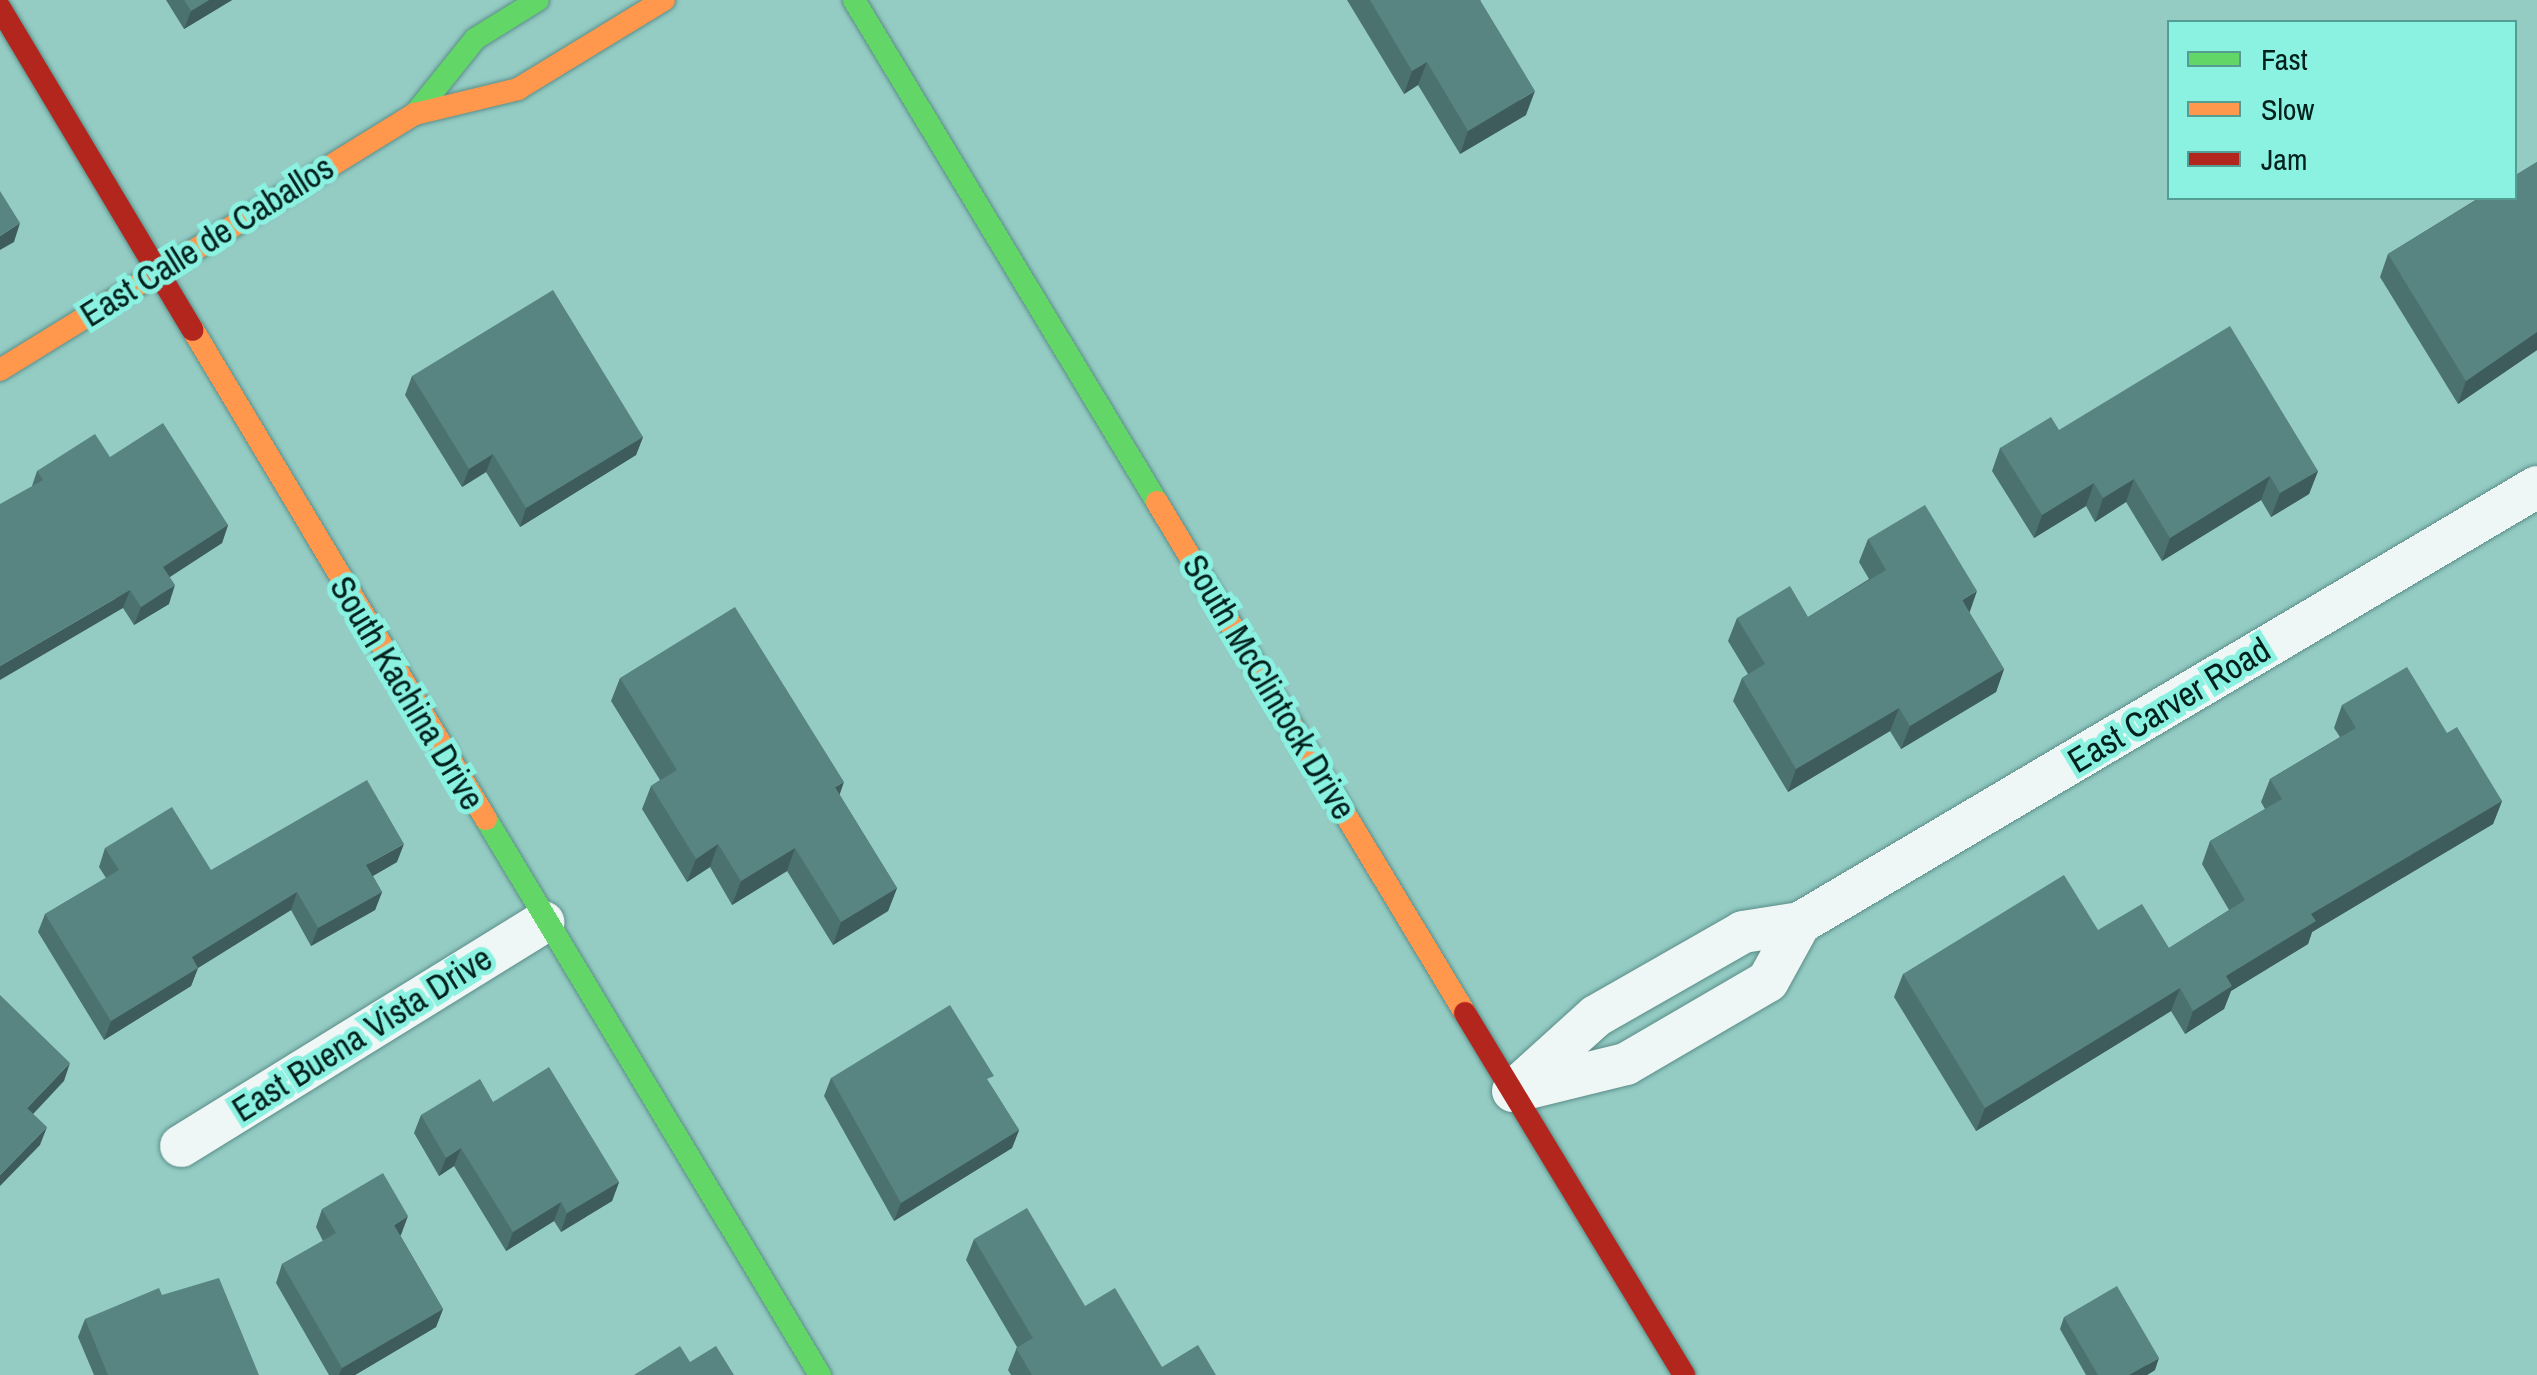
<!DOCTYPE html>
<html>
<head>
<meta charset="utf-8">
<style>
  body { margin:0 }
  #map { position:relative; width:2537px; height:1375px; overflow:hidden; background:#94ccc4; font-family:"Archivo Narrow",sans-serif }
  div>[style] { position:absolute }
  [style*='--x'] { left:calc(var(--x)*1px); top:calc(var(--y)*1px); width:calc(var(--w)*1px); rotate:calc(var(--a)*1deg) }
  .roads { filter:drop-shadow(0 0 2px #5b8d88) drop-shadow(0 0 2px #5b8d88) }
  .street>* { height:42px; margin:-21px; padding:0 21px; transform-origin:21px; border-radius:21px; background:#eff7f6 }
  .fast>* { height:22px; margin:-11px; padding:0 11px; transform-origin:11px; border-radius:11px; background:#63d668 }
  .slow>* { height:22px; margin:-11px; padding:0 11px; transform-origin:11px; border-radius:11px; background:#ff974d }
  .jam>* { height:22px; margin:-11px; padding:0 11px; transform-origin:11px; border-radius:11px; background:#b3261e }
  .wall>* { inset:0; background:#4c7270 }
  .shaded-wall>* { inset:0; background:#3e5c5b }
  .building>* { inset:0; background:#588482 }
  span { translate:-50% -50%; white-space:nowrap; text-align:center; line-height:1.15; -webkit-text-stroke:10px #8bf1e1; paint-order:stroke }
  .street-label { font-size:35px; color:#00201c }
  .legend { position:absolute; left:2167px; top:20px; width:350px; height:180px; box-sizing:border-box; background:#8bf1e1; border:2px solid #539d92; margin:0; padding:12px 18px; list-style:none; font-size:30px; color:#00201c }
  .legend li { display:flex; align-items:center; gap:20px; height:50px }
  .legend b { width:50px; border:2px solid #539d92 }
</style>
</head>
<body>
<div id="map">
  <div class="roads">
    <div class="street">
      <div style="--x:1520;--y:1090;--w:109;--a:-13.8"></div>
      <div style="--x:1626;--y:1064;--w:164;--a:-30.3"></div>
      <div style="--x:1768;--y:981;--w:66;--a:-61.1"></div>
      <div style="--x:1513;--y:1091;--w:112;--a:-42.1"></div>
      <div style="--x:1596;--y:1016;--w:169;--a:-29.7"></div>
      <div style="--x:1743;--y:932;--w:58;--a:-9"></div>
      <div style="--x:1800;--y:923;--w:856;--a:-30.61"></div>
      <div style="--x:181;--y:1146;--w:426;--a:-31.7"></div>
    </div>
    <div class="fast">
      <div style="--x:854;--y:0;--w:586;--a:58.89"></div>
      <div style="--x:415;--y:114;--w:96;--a:-51.3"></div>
      <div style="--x:475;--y:39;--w:74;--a:-31.8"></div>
      <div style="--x:486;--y:819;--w:649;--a:59.01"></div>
    </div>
    <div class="slow">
      <div style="--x:193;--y:330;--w:570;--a:59.07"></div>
      <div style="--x:0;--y:370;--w:488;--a:-31.7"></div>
      <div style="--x:415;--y:114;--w:106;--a:-13.6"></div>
      <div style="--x:518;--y:89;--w:171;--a:-31.4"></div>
      <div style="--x:1157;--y:502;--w:597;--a:58.92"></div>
    </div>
    <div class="jam">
      <div style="--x:0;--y:8;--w:375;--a:59.1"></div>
      <div style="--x:1465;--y:1013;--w:423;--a:58.8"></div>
    </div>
  </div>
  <div class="wall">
    <div style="clip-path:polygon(166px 0,232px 0,184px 29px)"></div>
    <div style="clip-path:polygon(1347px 0,1480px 0,1526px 115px,1460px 154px,1418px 85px,1404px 94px)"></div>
    <div style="clip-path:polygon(2537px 162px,2537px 350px,2458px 404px,2380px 277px,2388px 254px)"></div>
    <div style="clip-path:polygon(412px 376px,643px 437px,636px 455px,520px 527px,486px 472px,462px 487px,405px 395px)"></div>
    <div style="clip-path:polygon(2059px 430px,2318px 471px,2309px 494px,2271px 517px,2261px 500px,2162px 561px,2126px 502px,2095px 522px,2086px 506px,2034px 538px,1992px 471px,2000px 448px)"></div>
    <div style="clip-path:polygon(110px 457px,228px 525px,222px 543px,170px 577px,169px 604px,134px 625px,123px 608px,32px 486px,37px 471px)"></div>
    <div style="clip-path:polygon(1868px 539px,1969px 612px,2004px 669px,1996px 692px,1901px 749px,1890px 731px,1788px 792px,1733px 701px,1742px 678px,1748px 674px,1728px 641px,1737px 618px,1808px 617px,1869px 579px,1859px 562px)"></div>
    <div style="clip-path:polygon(620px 678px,839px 794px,897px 888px,888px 911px,833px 945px,787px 871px,732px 905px,710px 867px,687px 882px,642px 809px,651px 786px,660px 780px,611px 701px)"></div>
    <div style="clip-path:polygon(2342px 705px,2447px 733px,2502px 801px,2493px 824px,2312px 932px,2308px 944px,2231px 991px,2224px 1009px,2185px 1034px,2171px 1011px,1976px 1131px,1894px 997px,1903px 974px,2098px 930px,2169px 948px,2229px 910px,2202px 864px,2210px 841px,2265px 809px,2261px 802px,2270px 779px,2340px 737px,2334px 728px)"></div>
    <div style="clip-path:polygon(105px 848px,211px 870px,397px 862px,373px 876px,382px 892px,375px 910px,311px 946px,291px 910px,198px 968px,191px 986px,104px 1040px,38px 932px,45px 914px,106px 878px,99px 867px)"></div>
    <div style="clip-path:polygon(831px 1078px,990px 1084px,1019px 1130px,1012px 1148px,894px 1221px,824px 1096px)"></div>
    <div style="clip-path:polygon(493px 1102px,619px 1182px,612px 1201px,561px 1232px,554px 1221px,506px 1251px,454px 1166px,439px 1176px,414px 1133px,421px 1115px)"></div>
    <div style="clip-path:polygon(322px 1209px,401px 1235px,400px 1235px,443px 1309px,436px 1327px,355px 1375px,329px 1375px,276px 1283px,282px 1264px,323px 1241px,316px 1227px)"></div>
    <div style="clip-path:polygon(974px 1239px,1085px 1306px,1162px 1367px,1216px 1375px,1011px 1375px,1008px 1370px,1017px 1347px,966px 1260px)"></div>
    <div style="clip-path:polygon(162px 1295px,259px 1375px,94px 1375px,78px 1337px,85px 1319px)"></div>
    <div style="clip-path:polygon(2064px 1317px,2155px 1370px,2147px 1375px,2086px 1375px,2060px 1329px)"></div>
  </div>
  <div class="shaded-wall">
    <div style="clip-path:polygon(209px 0,232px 0,184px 29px,191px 11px)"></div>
    <div style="clip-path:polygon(1427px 62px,1418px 85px,1404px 94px,1412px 71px)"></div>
    <div style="clip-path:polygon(1535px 91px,1526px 115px,1460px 154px,1468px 131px)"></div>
    <div style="clip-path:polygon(20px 223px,14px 242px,0 250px,0 236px)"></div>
    <div style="clip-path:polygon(2537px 332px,2537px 350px,2458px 404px,2466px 381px)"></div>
    <div style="clip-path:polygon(643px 437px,636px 455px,520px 527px,526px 508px)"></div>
    <div style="clip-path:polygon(493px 454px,486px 472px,462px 487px,469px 469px)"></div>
    <div style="clip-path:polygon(2318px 471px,2309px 494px,2271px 517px,2280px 493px)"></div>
    <div style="clip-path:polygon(2270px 476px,2261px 500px,2162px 561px,2170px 538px)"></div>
    <div style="clip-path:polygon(2134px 479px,2126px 502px,2095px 522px,2103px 498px)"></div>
    <div style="clip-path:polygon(2094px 483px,2086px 506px,2034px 538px,2042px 515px)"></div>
    <div style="clip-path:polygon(228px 525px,222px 543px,157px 585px,163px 567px)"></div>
    <div style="clip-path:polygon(175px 585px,169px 604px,134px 625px,141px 607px)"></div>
    <div style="clip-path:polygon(130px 590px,123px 608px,0 680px,0 666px)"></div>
    <div style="clip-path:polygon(1977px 591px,1969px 614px,1962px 600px)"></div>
    <div style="clip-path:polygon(2004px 669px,1996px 692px,1901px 749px,1910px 726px)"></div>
    <div style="clip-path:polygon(1899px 708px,1890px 731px,1788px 792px,1796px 769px)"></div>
    <div style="clip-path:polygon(844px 782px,836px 805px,835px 787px)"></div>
    <div style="clip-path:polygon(2502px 801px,2493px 824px,2312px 932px,2308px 944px,2231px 991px,2224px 1009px,2185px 1034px,2193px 1011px,2226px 976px,2311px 914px)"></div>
    <div style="clip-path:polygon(404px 844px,397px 862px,360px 883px,366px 865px)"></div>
    <div style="clip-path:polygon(718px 844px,710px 867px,687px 882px,696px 859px)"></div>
    <div style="clip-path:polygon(795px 848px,787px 871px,732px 905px,741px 881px)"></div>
    <div style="clip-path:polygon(897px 888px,888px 911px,833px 945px,841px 922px)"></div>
    <div style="clip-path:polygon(297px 892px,291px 910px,185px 976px,192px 957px)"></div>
    <div style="clip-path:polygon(382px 892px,375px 910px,311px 946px,318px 928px)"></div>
    <div style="clip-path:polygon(198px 968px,191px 986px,104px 1040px,111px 1021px)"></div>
    <div style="clip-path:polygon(2180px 988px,2171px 1011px,1976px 1131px,1985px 1108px)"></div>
    <div style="clip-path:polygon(70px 1063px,64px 1081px,21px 1127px,27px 1108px)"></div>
    <div style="clip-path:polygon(47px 1127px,40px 1145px,0 1186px,0 1175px)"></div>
    <div style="clip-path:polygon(1019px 1130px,1012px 1148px,894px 1221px,901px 1203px)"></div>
    <div style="clip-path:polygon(461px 1148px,454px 1166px,439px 1176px,446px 1158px)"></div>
    <div style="clip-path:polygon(619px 1182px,612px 1201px,561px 1232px,567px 1213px)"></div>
    <div style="clip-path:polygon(561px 1202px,554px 1221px,506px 1251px,513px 1232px)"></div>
    <div style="clip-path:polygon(408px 1216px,401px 1235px,387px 1243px,394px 1225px)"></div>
    <div style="clip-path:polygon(443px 1309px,436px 1327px,355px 1375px,339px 1375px,342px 1368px)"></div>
    <div style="clip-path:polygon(2159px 1358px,2155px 1370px,2147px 1375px,2129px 1375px)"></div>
  </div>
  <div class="building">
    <div style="clip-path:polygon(184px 0,209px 0,191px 11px)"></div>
    <div style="clip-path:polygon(1370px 0,1480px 0,1535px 91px,1468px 131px,1427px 62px,1412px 71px)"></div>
    <div style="clip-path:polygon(2537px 162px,2537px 332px,2466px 381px,2388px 254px,2480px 198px,2514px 198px,2514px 176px)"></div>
    <div style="clip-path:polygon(0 191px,20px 223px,0 236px)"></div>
    <div style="clip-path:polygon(553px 290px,643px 437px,526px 508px,493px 454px,469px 469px,412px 376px)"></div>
    <div style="clip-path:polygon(2230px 326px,2318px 471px,2280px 493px,2270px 476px,2170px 538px,2134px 479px,2103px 498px,2094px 483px,2042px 515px,2000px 448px,2051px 417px,2059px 430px)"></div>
    <div style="clip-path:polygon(163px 423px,228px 525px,163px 567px,175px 585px,141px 607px,130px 590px,0 666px,0 504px,43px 480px,37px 471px,95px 434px,110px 457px)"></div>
    <div style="clip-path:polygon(1925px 505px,1977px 591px,1962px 600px,2004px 669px,1910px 726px,1899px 708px,1796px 769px,1742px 678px,1765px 664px,1737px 618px,1790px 586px,1808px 617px,1886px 570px,1868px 539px)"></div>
    <div style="clip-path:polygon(735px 607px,844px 782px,835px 787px,897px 888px,841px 922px,795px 848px,741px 881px,718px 844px,696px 859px,651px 786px,677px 770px,620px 678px)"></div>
    <div style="clip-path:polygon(2407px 667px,2447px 733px,2457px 727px,2502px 801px,2311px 914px,2316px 921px,2226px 976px,2232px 986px,2193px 1011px,2180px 988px,1985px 1108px,1903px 974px,2064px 875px,2098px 930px,2142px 904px,2169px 948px,2245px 900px,2210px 841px,2282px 799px,2270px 779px,2356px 728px,2342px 705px)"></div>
    <div style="clip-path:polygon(367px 780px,404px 844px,366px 865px,382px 892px,318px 928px,297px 892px,192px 957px,198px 968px,111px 1021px,45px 914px,119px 870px,105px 848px,172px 807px,211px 870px)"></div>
    <div style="clip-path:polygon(0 995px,70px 1063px,27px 1108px,47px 1127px,0 1175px)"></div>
    <div style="clip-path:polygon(950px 1005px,994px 1076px,987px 1079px,1019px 1130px,901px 1203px,831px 1078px)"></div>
    <div style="clip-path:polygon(549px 1067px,619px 1182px,567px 1213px,561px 1202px,513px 1232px,461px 1148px,446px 1158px,421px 1115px,480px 1079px,493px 1102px)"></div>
    <div style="clip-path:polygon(383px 1173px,408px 1216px,394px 1225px,443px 1309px,342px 1368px,282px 1264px,336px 1233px,322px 1209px)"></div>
    <div style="clip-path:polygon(1027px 1208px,1085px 1306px,1115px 1288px,1162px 1367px,1198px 1345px,1216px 1375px,1032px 1375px,1016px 1348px,1033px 1338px,974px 1239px)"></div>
    <div style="clip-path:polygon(219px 1278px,259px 1375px,108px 1375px,85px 1319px,159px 1288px,162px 1295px)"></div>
    <div style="clip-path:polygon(2117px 1286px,2159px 1358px,2129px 1375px,2098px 1375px,2064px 1317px)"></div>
    <div style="clip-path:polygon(680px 1346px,690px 1362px,716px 1346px,734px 1375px,634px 1375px)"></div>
  </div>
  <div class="street-label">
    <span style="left:207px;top:241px;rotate:-32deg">East Calle de Caballos</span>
    <span style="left:1269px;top:687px;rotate:59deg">South McClintock Drive</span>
    <span style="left:407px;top:693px;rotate:59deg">South Kachina Drive</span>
    <span style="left:2169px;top:705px;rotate:-31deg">East Carver Road</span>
    <span style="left:362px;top:1034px;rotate:-32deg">East Buena Vista Drive</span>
  </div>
  <ul class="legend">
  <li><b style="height:12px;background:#63d668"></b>Fast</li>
  <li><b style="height:12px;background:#ff974d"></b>Slow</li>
  <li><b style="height:12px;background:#b3261e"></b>Jam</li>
  </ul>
</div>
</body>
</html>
